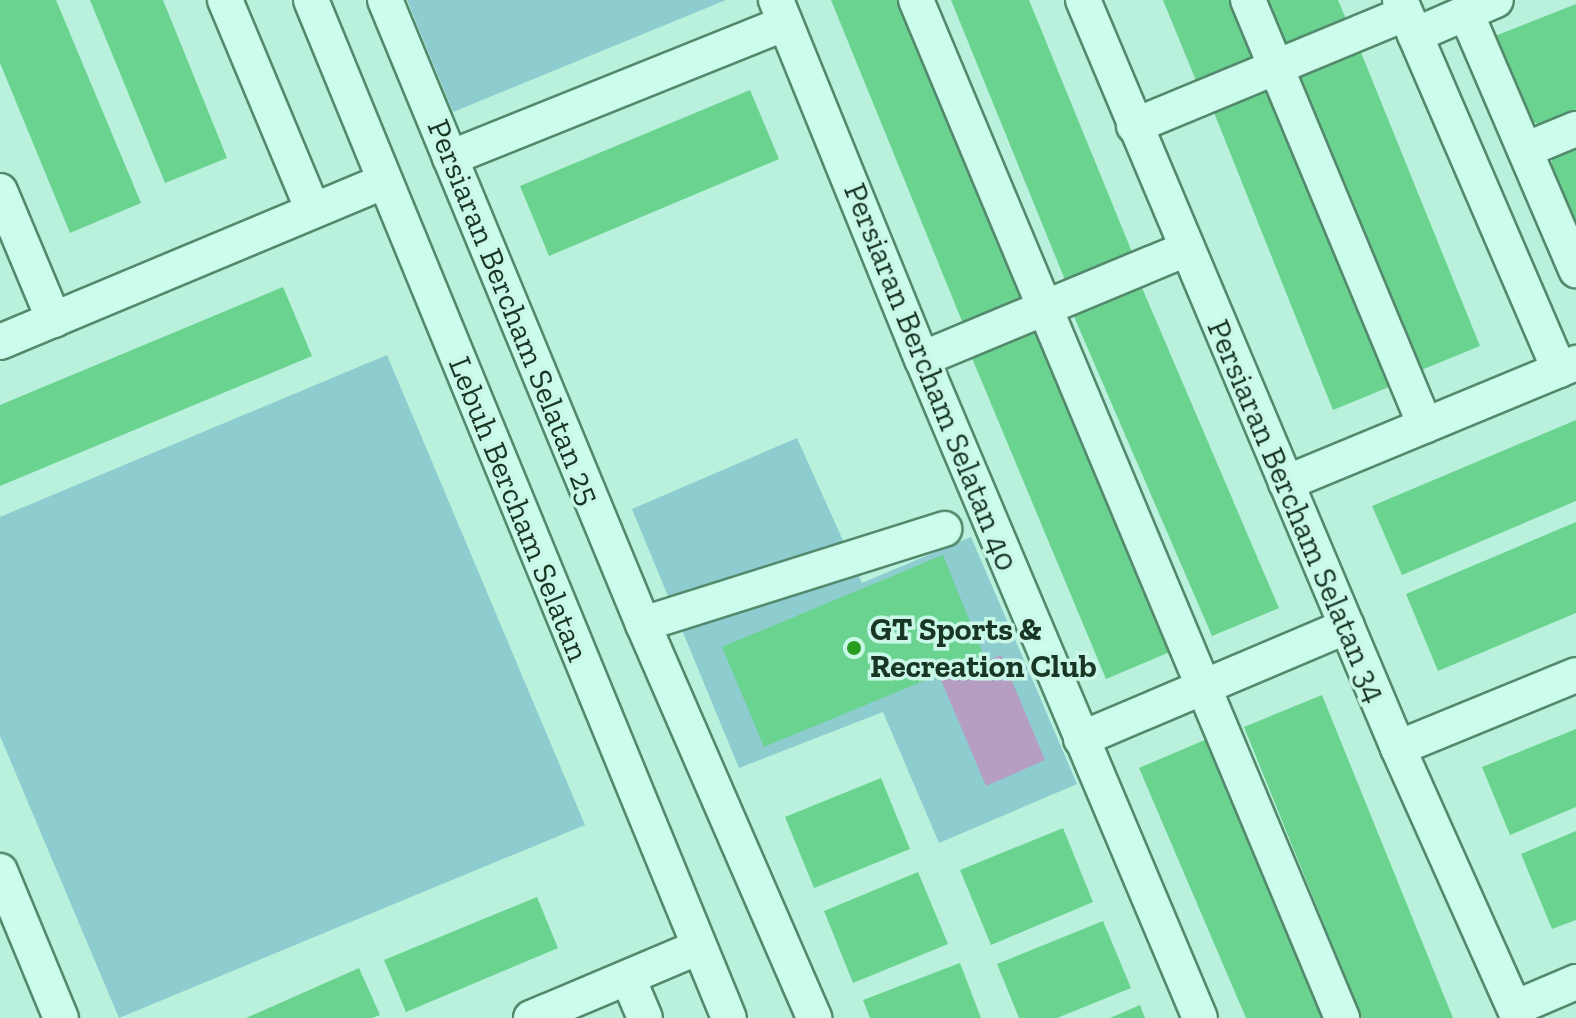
<!DOCTYPE html>
<style>
body{margin:0}
#map{position:relative;width:1576px;height:1018px;overflow:hidden;background:#b9f1dd;font-family:"Zilla Slab",serif}
div>[style]{position:absolute}
.green>*{inset:0;background:#8dcccf}
.water>*{inset:0;background:#b59ec1}
.building>*{inset:0;background:#6bd390}
.roads{filter:drop-shadow(2px 0 #53896c) drop-shadow(-2px 0 #53896c) drop-shadow(0 2px #53896c) drop-shadow(0 -2px #53896c)}
.minor>*{height:34px;margin:-17px;padding:0 17px;transform-origin:17px;border-radius:17px;background:#ccfceb}
.dots>*{width:22px;height:22px;translate:-50% -50%;box-sizing:border-box;border:4px solid #c9f8e8;border-radius:50%}
span{translate:-50% -50%;white-space:nowrap;text-align:center;line-height:1.15;-webkit-text-stroke:7px #c9f8e8;paint-order:stroke}
.street-label{font-size:32px;color:#193625}
.poi-label{font-size:32px;color:#193625;font-weight:700}
.left{translate:0 -50%;text-align:left}
</style>
<div id="map">
<div class="green">
<div style="clip-path:polygon(407px 0,726px 0,453px 112px)"></div>
<div style="clip-path:polygon(387px 355px,585px 825px,119px 1018px,0 736px,0 517px)"></div>
<div style="clip-path:polygon(797px 438px,862px 583px,971px 537px,1077px 784px,939px 843px,883px 712px,739px 768px,632px 509px)"></div>
</div>
<div class="water">
<div style="clip-path:polygon(1001px 655px,1045px 760px,986px 786px,941px 680px)"></div>
</div>
<div class="building">
<div style="clip-path:polygon(0 0,56px 0,141px 203px,70px 233px,0 63px)"></div>
<div style="clip-path:polygon(90px 0,163px 0,227px 158px,165px 183px)"></div>
<div style="clip-path:polygon(831px 0,909px 0,1031px 299px,964px 326px)"></div>
<div style="clip-path:polygon(951px 0,1029px 0,1132px 252px,1065px 280px)"></div>
<div style="clip-path:polygon(1163px 0,1235px 0,1260px 62px,1199px 88px)"></div>
<div style="clip-path:polygon(1265px 0,1338px 0,1349px 26px,1286px 51px)"></div>
<div style="clip-path:polygon(1576px 4px,1576px 117px,1547px 129px,1528px 119px,1495px 36px)"></div>
<div style="clip-path:polygon(1358px 45px,1480px 346px,1419px 371px,1297px 69px)"></div>
<div style="clip-path:polygon(1267px 82px,1389px 387px,1333px 410px,1211px 105px)"></div>
<div style="clip-path:polygon(750px 90px,779px 159px,549px 256px,520px 186px)"></div>
<div style="clip-path:polygon(1576px 142px,1576px 233px,1550px 171px,1554px 151px)"></div>
<div style="clip-path:polygon(1140px 283px,1279px 608px,1212px 636px,1072px 312px)"></div>
<div style="clip-path:polygon(283px 287px,312px 356px,0 486px,0 405px)"></div>
<div style="clip-path:polygon(1032px 324px,1170px 652px,1106px 679px,969px 351px)"></div>
<div style="clip-path:polygon(1576px 420px,1576px 501px,1402px 575px,1372px 506px)"></div>
<div style="clip-path:polygon(1576px 522px,1576px 613px,1438px 671px,1406px 594px)"></div>
<div style="clip-path:polygon(943px 555px,984px 656px,764px 747px,722px 647px)"></div>
<div style="clip-path:polygon(1322px 695px,1453px 1018px,1362px 1018px,1244px 727px)"></div>
<div style="clip-path:polygon(1576px 729px,1576px 807px,1510px 835px,1482px 767px)"></div>
<div style="clip-path:polygon(1207px 739px,1325px 1018px,1246px 1018px,1139px 768px)"></div>
<div style="clip-path:polygon(881px 778px,910px 849px,814px 888px,785px 817px)"></div>
<div style="clip-path:polygon(1063px 828px,1093px 902px,991px 945px,960px 870px)"></div>
<div style="clip-path:polygon(1576px 831px,1576px 920px,1552px 929px,1521px 854px)"></div>
<div style="clip-path:polygon(918px 872px,948px 944px,853px 983px,824px 911px)"></div>
<div style="clip-path:polygon(537px 897px,558px 948px,406px 1012px,384px 960px)"></div>
<div style="clip-path:polygon(1103px 921px,1131px 988px,1057px 1018px,1019px 1018px,997px 964px)"></div>
<div style="clip-path:polygon(960px 963px,981px 1018px,870px 1018px,863px 1000px)"></div>
<div style="clip-path:polygon(359px 968px,380px 1015px,372px 1018px,246px 1018px)"></div>
<div style="clip-path:polygon(1140px 1005px,1145px 1018px,1110px 1018px)"></div>
</div>
<div class="roads">
<div class="minor">
<div style="left:225px;top:0;width:228px;rotate:67.3deg"></div>
<div style="left:311px;top:0;width:1100px;rotate:67.68deg"></div>
<div style="left:385px;top:0;width:675px;rotate:67.54deg"></div>
<div style="left:643px;top:624px;width:430px;rotate:66.5deg"></div>
<div style="left:776px;top:0;width:388px;rotate:67.9deg"></div>
<div style="left:922px;top:359px;width:715px;rotate:67.13deg"></div>
<div style="left:916px;top:0;width:1104px;rotate:67.29deg"></div>
<div style="left:1083px;top:0;width:812px;rotate:67.16deg"></div>
<div style="left:1398px;top:748px;width:296px;rotate:65.9deg"></div>
<div style="left:1248px;top:0;width:461px;rotate:67.4deg"></div>
<div style="left:1400px;top:0;width:403px;rotate:66.7deg"></div>
<div style="left:1466px;top:13px;width:280px;rotate:66.8deg"></div>
<div style="left:1415px;top:35px;width:88px;rotate:-23.4deg"></div>
<div style="left:1134px;top:126px;width:293px;rotate:-22.5deg"></div>
<div style="left:1525px;top:150px;width:55px;rotate:-22.4deg"></div>
<div style="left:450px;top:158px;width:361px;rotate:-21.9deg"></div>
<div style="left:0;top:191px;width:140px;rotate:67.3deg"></div>
<div style="left:0;top:342px;width:416px;rotate:-22.7deg"></div>
<div style="left:922px;top:359px;width:286px;rotate:-22.6deg"></div>
<div style="left:1286px;top:483px;width:314px;rotate:-22.5deg"></div>
<div style="left:643px;top:624px;width:316px;rotate:-17.5deg"></div>
<div style="left:1081px;top:739px;width:289px;rotate:-23deg"></div>
<div style="left:1398px;top:748px;width:192px;rotate:-22.3deg"></div>
<div style="left:0;top:871px;width:159px;rotate:67.5deg"></div>
<div style="left:628px;top:978px;width:43px;rotate:67deg"></div>
<div style="left:1515px;top:1008px;width:66px;rotate:-23.1deg"></div>
<div style="left:531px;top:1018px;width:182px;rotate:-22.9deg"></div>
</div>
</div>
<div class="dots">
<div style="left:854px;top:648px;background:#279c1e"></div>
</div>
<div class="street-label">
<span style="left:514px;top:312px;rotate:68deg">Persiaran Bercham Selatan 25</span>
<span style="left:931px;top:377px;rotate:68deg">Persiaran Bercham Selatan 40</span>
<span style="left:519px;top:509px;rotate:68deg">Lebuh Bercham Selatan</span>
<span style="left:1297px;top:511px;rotate:67deg">Persiaran Bercham Selatan 34</span>
</div>
<div class="poi-label">
<span class="left" style="left:870px;top:648px">GT Sports &amp;<br>Recreation Club</span>
</div>
</div>
